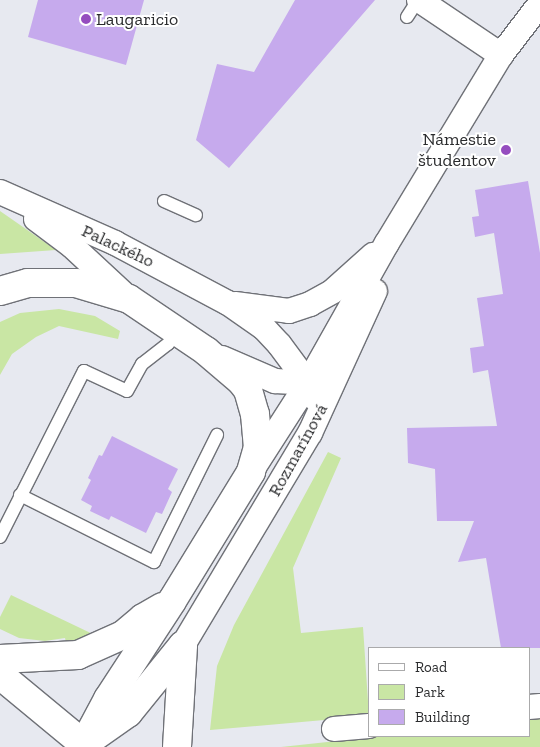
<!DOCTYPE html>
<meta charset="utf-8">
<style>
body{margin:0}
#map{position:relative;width:540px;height:747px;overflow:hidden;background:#e7e9f0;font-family:"Zilla Slab",serif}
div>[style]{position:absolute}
.green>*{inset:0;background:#c9e6a4}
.building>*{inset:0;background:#c6aaed}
.roads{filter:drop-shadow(1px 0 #6f7177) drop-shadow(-1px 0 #6f7177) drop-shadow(0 1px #6f7177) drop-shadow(0 -1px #6f7177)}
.service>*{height:12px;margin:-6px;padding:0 6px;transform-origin:6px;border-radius:6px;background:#fff}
.minor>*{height:24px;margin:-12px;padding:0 12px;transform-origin:12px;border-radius:12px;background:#fff}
.secondary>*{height:28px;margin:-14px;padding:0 14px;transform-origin:14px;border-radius:14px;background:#fff}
.dots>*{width:14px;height:14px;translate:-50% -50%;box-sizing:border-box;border:2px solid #fff;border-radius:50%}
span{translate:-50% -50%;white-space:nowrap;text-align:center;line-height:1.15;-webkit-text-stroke:4px #fff;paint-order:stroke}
.poi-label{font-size:18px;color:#2a2b2d}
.left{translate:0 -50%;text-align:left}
.right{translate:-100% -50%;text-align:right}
.street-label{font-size:18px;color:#2a2b2d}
.legend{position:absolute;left:368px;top:647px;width:162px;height:90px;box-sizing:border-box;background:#fff;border:1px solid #aaaaab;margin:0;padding:6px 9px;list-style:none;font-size:15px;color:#2a2b2d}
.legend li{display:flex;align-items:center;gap:10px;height:25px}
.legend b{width:25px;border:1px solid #aaaaab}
</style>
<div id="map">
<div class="green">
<div style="clip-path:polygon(0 211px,56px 250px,0 254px)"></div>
<div style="clip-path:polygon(59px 309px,95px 316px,120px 331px,118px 339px,59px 326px,36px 337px,12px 354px,0 375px,0 322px,20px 313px)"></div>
<div style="clip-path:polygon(328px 452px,341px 458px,293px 568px,301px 633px,363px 627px,369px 716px,210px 730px,217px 666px,234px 625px)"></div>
<div style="clip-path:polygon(11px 595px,99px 637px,67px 647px,65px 638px,45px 641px,19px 638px,0 629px,0 617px)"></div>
<div style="clip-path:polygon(540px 718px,540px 747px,281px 747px,383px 736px,529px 736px,529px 720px)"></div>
</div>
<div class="building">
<div style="clip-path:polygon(38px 0,144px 0,126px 65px,28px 37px)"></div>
<div style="clip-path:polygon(295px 0,375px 0,229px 168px,196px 140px,217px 64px,254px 72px)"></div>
<div style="clip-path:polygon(528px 181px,540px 253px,540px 648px,501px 648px,486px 558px,458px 562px,474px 521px,437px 521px,435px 469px,408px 463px,407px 428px,497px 426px,488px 370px,473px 373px,470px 348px,484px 346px,477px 298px,503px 294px,494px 233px,475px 237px,472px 217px,479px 216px,475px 190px)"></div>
<div style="clip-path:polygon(112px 436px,178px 469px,168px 489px,172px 492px,162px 514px,156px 512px,146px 533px,111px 516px,109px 520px,90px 511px,92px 506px,81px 500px,91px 480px,88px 478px,99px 455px,102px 456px)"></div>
</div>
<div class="roads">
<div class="service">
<div style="left:407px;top:17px;width:20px;rotate:-57deg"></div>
<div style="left:164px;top:201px;width:35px;rotate:24deg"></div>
<div style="left:20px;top:495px;width:150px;rotate:26.6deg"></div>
<div style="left:154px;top:562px;width:142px;rotate:-63.6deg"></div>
<div style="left:0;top:537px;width:186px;rotate:-63.2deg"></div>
<div style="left:84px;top:371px;width:47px;rotate:24.9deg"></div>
<div style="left:127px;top:391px;width:31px;rotate:-61deg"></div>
<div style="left:142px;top:364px;width:33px;rotate:-38deg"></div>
<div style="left:168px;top:344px;width:15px;rotate:-53deg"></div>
</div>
<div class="minor">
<div style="left:419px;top:0;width:99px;rotate:33.9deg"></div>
<div style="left:0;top:192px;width:126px;rotate:23.9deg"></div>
<div style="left:115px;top:243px;width:128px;rotate:28deg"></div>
<div style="left:228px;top:303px;width:44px;rotate:34.8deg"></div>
<div style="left:264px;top:328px;width:22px;rotate:47deg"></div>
<div style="left:279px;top:344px;width:49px;rotate:53.4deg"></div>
<div style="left:308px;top:383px;width:15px;rotate:70deg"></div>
<div style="left:36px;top:219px;width:45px;rotate:36.9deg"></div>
<div style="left:72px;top:246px;width:78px;rotate:42.9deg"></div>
<div style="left:235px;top:304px;width:54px;rotate:7.4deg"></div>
<div style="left:289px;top:311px;width:22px;rotate:-18deg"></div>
<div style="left:310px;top:304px;width:26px;rotate:-29deg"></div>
<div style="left:333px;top:291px;width:54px;rotate:-42deg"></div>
<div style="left:222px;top:358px;width:58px;rotate:23.5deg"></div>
<div style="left:275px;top:381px;width:33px;rotate:3deg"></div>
<div style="left:308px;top:383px;width:10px;rotate:-11deg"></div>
<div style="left:254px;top:467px;width:100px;rotate:-57.3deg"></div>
<div style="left:308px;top:383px;width:161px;rotate:-60.6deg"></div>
<div style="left:387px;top:243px;width:220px;rotate:-58.8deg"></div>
<div style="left:501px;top:55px;width:64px;rotate:-52.6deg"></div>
<div style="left:183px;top:645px;width:247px;rotate:-59.1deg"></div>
<div style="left:310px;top:433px;width:156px;rotate:-65.4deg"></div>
<div style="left:529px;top:707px;width:11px;rotate:-5deg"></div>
<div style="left:334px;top:729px;width:35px;rotate:-5deg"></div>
</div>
<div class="secondary">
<div style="left:0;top:291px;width:29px;rotate:-16deg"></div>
<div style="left:28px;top:283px;width:48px"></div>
<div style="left:76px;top:283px;width:55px;rotate:16.8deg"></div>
<div style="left:129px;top:299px;width:93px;rotate:34deg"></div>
<div style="left:206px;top:351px;width:46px;rotate:40.6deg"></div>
<div style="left:241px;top:381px;width:11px;rotate:52deg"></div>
<div style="left:248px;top:390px;width:25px;rotate:74deg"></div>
<div style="left:255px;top:414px;width:33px;rotate:85deg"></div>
<div style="left:258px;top:447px;width:26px;rotate:106deg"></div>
<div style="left:251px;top:472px;width:151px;rotate:121.5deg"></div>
<div style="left:172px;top:601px;width:117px;rotate:123.1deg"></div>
<div style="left:108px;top:699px;width:51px;rotate:118.1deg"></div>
<div style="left:0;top:659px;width:78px;rotate:-2.9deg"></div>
<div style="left:78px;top:655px;width:49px;rotate:-24deg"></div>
<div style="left:123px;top:635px;width:26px;rotate:-40deg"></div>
<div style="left:143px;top:618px;width:22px;rotate:-30deg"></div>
<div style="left:0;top:675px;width:113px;rotate:39.6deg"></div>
<div style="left:88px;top:741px;width:49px;rotate:-35deg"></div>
<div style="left:128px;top:713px;width:87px;rotate:-51deg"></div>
<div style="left:177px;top:747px;width:102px;rotate:-86.6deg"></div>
</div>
</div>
<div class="dots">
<div style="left:86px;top:19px;background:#954dbf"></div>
<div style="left:506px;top:150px;background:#954dbf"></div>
</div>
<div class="poi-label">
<span class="left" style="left:96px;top:19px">Laugaricio</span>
<span class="right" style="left:496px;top:150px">Námestie<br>študentov</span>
</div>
<div class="street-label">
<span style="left:118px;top:246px;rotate:25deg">Palackého</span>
<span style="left:298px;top:450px;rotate:-61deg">Rozmarínová</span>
</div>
<ul class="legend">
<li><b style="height:6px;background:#fff"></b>Road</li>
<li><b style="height:14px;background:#c9e6a4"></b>Park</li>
<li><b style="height:14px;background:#c6aaed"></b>Building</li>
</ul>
</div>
